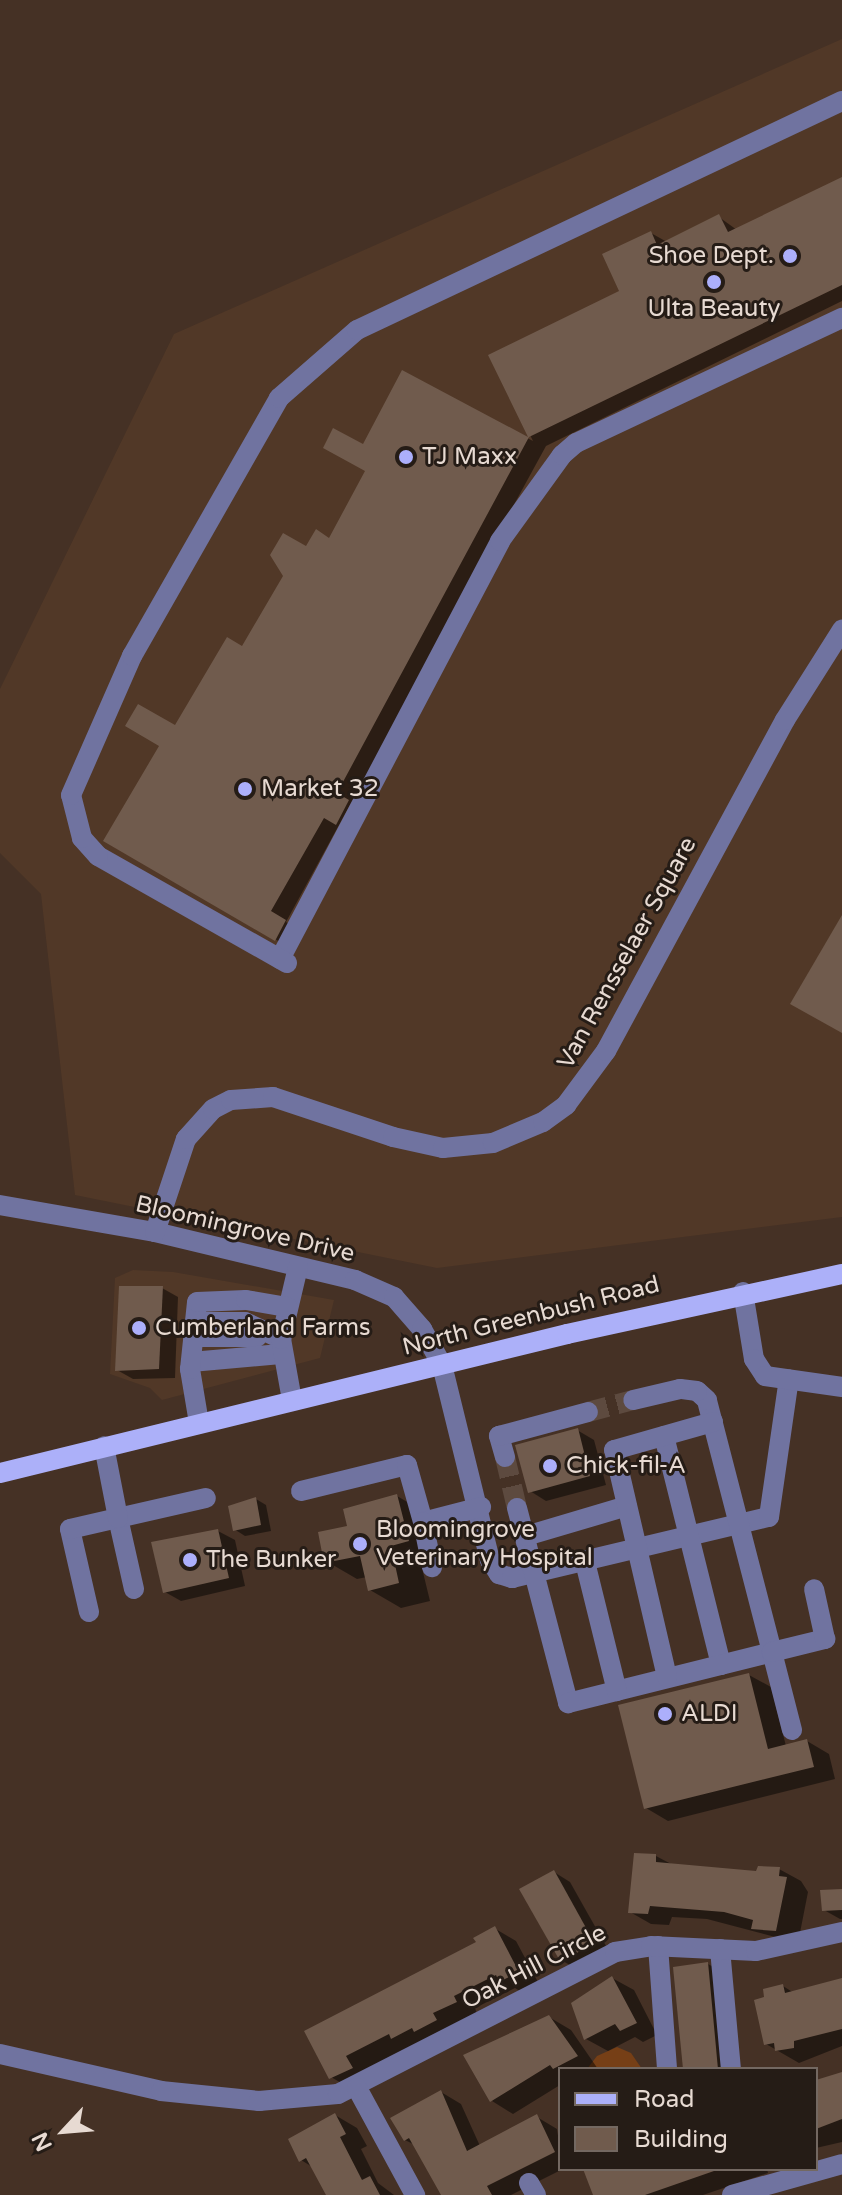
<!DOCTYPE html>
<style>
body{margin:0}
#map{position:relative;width:842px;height:2195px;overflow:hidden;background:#453125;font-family:"Varela Round",sans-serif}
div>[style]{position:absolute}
.built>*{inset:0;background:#513827}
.water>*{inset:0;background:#763f16}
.shadow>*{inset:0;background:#0007}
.building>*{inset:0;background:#705b4d}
.minor-tunnel>*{height:20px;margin-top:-10px;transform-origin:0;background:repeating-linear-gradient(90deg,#5d4a3f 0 20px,transparent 0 30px)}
.minor>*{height:20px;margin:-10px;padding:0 10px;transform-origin:10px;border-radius:10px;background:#7073a0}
.major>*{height:20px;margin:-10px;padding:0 10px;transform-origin:10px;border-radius:10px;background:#acb0f9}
.dots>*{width:22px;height:22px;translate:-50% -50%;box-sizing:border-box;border:4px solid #251c16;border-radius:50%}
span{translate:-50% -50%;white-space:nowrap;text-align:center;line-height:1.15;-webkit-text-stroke:6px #251c16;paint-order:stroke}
.poi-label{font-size:24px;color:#e7dad2}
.right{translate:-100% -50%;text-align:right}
.left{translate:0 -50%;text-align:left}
.street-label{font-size:24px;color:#e7dad2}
.legend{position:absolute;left:558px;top:2067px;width:260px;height:104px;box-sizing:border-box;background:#251c16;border:2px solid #736861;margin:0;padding:10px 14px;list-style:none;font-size:24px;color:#e7dad2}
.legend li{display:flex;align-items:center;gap:16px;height:40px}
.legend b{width:40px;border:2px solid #736861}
.north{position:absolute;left:24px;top:2091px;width:80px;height:80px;-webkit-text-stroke:6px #251c16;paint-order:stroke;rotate:244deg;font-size:22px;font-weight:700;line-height:32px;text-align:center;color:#e7dad2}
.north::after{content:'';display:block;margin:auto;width:28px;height:36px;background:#e7dad2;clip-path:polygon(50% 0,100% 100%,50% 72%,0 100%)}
</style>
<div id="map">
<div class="built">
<div style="clip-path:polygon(842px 39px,842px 1217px,437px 1268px,75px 1195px,41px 894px,0 853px,0 689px,174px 334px)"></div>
<div style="clip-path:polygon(133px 1270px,173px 1272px,334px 1300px,320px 1358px,162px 1400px,150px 1388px,110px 1374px,115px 1278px)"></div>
</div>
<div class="water">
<div style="clip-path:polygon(617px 2047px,631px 2053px,642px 2069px,587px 2069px,597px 2056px)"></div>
</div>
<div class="shadow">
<div style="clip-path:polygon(842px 179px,842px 301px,546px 446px,286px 922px,301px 931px,292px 949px,106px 840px,176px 728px,243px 649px,307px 549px,330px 540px,367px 470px,364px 447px,403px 373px,533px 441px,491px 356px,621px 292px,651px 233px,667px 242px,719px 217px,737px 230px)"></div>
<div style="clip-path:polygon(162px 1288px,178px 1297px,175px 1378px,133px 1379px,117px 1370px)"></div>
<div style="clip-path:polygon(577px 1430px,594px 1440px,606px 1485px,546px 1501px,530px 1491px)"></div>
<div style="clip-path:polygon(397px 1496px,428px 1514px,439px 1558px,421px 1564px,430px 1601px,401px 1608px,370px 1590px,367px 1577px,357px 1579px,326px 1561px,350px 1527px)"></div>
<div style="clip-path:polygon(256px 1499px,266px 1505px,271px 1531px,245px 1536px,234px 1529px)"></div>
<div style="clip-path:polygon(218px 1531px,235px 1540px,245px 1586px,181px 1601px,165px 1592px)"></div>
<div style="clip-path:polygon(749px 1675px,771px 1687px,786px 1746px,807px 1741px,829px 1754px,835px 1779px,668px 1821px,646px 1808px)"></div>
<div style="clip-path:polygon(656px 1856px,673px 1865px,758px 1873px,779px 1869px,801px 1881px,808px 1892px,798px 1943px,707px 1919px,672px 1917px,669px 1925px,651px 1924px,630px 1912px)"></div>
<div style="clip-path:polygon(554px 1872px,570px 1882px,610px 1953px,577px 1969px,561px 1960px)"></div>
<div style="clip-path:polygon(842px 1891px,842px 1919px,840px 1919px,824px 1910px)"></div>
<div style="clip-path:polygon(494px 1928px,516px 1941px,539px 1984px,523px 1993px,515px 1988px,475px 2008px,477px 2014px,353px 2090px,331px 2077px,307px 2032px,479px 1943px)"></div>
<div style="clip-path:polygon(708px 1964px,724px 1973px,733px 2069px,685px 2069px)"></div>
<div style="clip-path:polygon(612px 1978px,634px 1990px,657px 2035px,643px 2042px,635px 2037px,608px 2051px,586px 2039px,573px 2004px)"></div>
<div style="clip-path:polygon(842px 1980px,842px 2046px,799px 2063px,766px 2044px,767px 1999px,783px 1986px,794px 1993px)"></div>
<div style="clip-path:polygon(549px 2017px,571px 2030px,598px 2069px,560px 2069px,560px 2085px,513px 2114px,492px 2101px)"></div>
<div style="clip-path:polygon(842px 2075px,842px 2142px,816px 2148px,816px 2082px)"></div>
<div style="clip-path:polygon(441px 2092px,461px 2104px,480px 2146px,537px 2117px,557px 2129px,563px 2169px,511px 2195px,442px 2195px,415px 2145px,405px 2140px)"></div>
<div style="clip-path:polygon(335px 2115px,357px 2128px,367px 2146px,361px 2149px,378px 2183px,394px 2195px,329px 2195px,314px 2168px,301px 2160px)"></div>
<div style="clip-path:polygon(586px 2169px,767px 2169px,768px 2173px,703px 2195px,595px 2195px)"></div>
</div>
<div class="building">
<div style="clip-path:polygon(842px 177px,842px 285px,529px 437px,337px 793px,349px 800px,336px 825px,324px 818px,271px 911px,286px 920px,275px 941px,103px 841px,159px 746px,125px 726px,138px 704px,175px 725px,227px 637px,242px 646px,283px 576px,270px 555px,283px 533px,306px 546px,316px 529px,329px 538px,365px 471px,323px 448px,333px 428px,363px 444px,402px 370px,528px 437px,488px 355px,619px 291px,602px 254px,651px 231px,657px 245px,719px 214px,728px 232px)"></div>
<div style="clip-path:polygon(842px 915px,842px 1033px,790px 1004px)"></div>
<div style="clip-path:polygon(119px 1286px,163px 1286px,159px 1369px,115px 1371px)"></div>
<div style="clip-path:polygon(578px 1428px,590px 1476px,528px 1493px,515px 1445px)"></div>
<div style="clip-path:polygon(397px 1494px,409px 1541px,391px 1546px,399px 1583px,368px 1591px,360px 1556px,324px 1563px,318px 1532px,347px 1526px,343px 1509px)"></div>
<div style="clip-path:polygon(256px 1497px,261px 1525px,233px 1531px,228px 1506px)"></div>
<div style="clip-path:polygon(218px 1529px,229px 1578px,163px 1593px,151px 1542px)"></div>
<div style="clip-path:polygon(749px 1673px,768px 1749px,807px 1739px,814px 1767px,644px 1809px,618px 1705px)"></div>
<div style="clip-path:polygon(634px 1853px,656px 1854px,656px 1862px,756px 1871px,758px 1866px,780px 1867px,779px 1876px,787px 1877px,776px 1931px,751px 1929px,753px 1920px,724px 1912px,650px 1906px,648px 1914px,628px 1913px)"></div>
<div style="clip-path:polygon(554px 1870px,595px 1944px,560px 1961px,519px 1889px)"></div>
<div style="clip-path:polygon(842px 1889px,842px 1910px,822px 1911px,820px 1890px)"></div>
<div style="clip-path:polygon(495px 1926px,519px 1972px,499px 1982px,496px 1975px,454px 1996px,457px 2002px,433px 2013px,437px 2020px,414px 2032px,412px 2028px,391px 2039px,389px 2034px,346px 2056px,353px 2068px,329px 2079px,304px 2031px,476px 1942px,473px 1938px)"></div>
<div style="clip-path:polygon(708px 1962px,718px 2069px,683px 2069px,673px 1967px)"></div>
<div style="clip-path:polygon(612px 1976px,637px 2023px,620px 2031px,615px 2024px,584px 2040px,571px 2003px)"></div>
<div style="clip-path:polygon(842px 1978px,842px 2029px,794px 2041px,794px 2048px,775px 2051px,774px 2043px,764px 2045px,754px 2000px,764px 1997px,763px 1989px,783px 1984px,785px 1993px)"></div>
<div style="clip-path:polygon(549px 2015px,578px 2056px,553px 2069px,550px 2065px,490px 2102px,463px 2055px)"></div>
<div style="clip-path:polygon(842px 2072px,842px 2119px,816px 2129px,816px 2080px)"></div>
<div style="clip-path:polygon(441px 2090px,467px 2151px,537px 2114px,555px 2152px,487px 2186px,492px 2195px,441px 2195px,409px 2138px,404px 2141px,390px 2118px)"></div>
<div style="clip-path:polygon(335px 2113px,346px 2134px,340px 2137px,362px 2180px,370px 2176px,380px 2195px,326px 2195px,306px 2158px,299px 2162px,288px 2139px)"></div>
<div style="clip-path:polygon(583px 2169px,713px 2169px,714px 2171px,645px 2195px,593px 2195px)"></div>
</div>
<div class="minor-tunnel">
<div style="left:588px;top:1412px;width:47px;rotate:-14.9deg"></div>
<div style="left:505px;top:1457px;width:52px;rotate:76.8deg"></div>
</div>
<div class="minor">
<div style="left:280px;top:959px;width:472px;rotate:-62.2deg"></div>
<div style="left:500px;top:541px;width:106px;rotate:-54.2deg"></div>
<div style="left:562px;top:455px;width:18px;rotate:-41deg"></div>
<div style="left:576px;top:443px;width:294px;rotate:-25.2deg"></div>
<div style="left:287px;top:963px;width:217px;rotate:-150.5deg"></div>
<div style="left:98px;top:856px;width:24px;rotate:-132deg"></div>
<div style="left:82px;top:838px;width:44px;rotate:-104.3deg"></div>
<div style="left:71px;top:795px;width:152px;rotate:-66.3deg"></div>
<div style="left:132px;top:656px;width:297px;rotate:-60.3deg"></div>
<div style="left:279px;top:398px;width:103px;rotate:-41.1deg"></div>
<div style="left:357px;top:330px;width:536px;rotate:-25.28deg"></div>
<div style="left:0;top:1205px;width:157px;rotate:9.9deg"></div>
<div style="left:155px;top:1232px;width:206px;rotate:13.5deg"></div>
<div style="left:355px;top:1280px;width:43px;rotate:23.6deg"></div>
<div style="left:394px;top:1297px;width:43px;rotate:48.8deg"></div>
<div style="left:422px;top:1329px;width:41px;rotate:60.9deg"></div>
<div style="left:442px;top:1365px;width:201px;rotate:76.2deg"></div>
<div style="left:490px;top:1560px;width:17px;rotate:57deg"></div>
<div style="left:499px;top:1574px;width:14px;rotate:17deg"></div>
<div style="left:512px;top:1578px;width:264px;rotate:-13.4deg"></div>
<div style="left:769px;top:1517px;width:139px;rotate:-81.8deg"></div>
<div style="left:155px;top:1232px;width:98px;rotate:-71.6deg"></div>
<div style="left:186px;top:1139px;width:40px;rotate:-48deg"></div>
<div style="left:213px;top:1109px;width:20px;rotate:-27deg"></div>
<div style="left:231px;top:1100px;width:42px;rotate:-4.1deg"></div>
<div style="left:273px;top:1097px;width:126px;rotate:18.4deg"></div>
<div style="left:393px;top:1137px;width:51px;rotate:12.4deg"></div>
<div style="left:443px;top:1148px;width:50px;rotate:-5.7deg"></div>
<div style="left:493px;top:1143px;width:54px;rotate:-22.8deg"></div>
<div style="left:543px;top:1122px;width:29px;rotate:-36deg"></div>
<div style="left:566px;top:1105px;width:67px;rotate:-53.5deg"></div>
<div style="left:606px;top:1051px;width:376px;rotate:-61.6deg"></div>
<div style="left:785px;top:720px;width:107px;rotate:-57.7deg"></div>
<div style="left:743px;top:1292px;width:68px;rotate:80.7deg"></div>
<div style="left:754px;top:1359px;width:20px;rotate:57deg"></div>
<div style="left:765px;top:1376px;width:78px;rotate:8.1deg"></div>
<div style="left:195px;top:1322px;width:50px"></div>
<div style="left:245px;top:1322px;width:40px;rotate:25deg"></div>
<div style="left:194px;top:1337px;width:63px"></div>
<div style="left:191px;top:1362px;width:90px;rotate:-5.1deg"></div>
<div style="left:292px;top:1400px;width:62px;rotate:-100.2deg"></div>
<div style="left:281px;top:1339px;width:74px;rotate:-76.7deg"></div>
<div style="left:199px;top:1423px;width:55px;rotate:-99.5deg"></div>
<div style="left:190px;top:1369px;width:67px;rotate:-84deg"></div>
<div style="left:197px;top:1302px;width:49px;rotate:-2.3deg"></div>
<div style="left:246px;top:1300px;width:42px;rotate:9.7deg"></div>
<div style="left:664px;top:1436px;width:236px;rotate:76deg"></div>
<div style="left:505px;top:1457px;width:22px;rotate:-106deg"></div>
<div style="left:499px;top:1436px;width:92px;rotate:-15.1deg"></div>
<div style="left:301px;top:1491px;width:109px;rotate:-13.8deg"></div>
<div style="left:407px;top:1465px;width:59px;rotate:74.3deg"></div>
<div style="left:423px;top:1522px;width:60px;rotate:-14.5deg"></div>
<div style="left:517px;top:1508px;width:202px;rotate:75.3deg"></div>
<div style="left:568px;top:1703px;width:210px;rotate:-14deg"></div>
<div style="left:772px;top:1652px;width:260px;rotate:-104.5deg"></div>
<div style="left:707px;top:1400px;width:13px;rotate:-138deg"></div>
<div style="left:697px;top:1391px;width:17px;rotate:-173deg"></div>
<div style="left:680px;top:1389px;width:48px;rotate:166.8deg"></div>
<div style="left:423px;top:1522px;width:46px;rotate:78.7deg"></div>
<div style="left:526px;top:1536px;width:105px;rotate:-16.5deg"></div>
<div style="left:585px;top:1562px;width:133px;rotate:76.1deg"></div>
<div style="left:134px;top:1589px;width:73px;rotate:-102.7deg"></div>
<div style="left:118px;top:1518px;width:90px;rotate:-12.8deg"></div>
<div style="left:89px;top:1612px;width:85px;rotate:-102.9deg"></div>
<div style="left:70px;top:1529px;width:49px;rotate:-12.9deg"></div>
<div style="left:118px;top:1518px;width:73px;rotate:-101deg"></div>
<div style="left:667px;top:1677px;width:233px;rotate:-103.1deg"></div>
<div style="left:614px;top:1450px;width:103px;rotate:-15.8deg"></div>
<div style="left:792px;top:1730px;width:81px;rotate:-104.4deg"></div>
<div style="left:772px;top:1652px;width:55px;rotate:-13.8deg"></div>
<div style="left:825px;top:1639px;width:51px;rotate:-102.4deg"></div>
<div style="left:658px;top:1946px;width:123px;rotate:85.8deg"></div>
<div style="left:720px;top:1949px;width:121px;rotate:84.8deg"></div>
<div style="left:0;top:2054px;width:165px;rotate:12.9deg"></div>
<div style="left:161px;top:2091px;width:99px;rotate:5.8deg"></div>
<div style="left:259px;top:2101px;width:79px;rotate:-5.1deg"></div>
<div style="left:338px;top:2094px;width:311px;rotate:-27.1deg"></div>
<div style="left:615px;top:1952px;width:36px;rotate:-9deg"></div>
<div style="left:651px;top:1946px;width:105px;rotate:2.7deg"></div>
<div style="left:756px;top:1951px;width:88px;rotate:-12.5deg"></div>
<div style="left:357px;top:2088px;width:122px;rotate:61.5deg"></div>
<div style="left:529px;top:2183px;width:14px;rotate:60deg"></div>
<div style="left:732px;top:2195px;width:114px;rotate:-15.7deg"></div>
</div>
<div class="major">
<div style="left:0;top:1473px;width:584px;rotate:-13.77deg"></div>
<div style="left:567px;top:1334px;width:281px;rotate:-12.3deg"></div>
</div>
<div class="dots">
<div style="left:790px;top:256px;background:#acaffb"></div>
<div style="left:714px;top:282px;background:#acaffb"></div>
<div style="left:406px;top:457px;background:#acaffb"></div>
<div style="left:245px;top:789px;background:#acaffb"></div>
<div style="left:139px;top:1328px;background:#acaffb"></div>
<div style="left:550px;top:1466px;background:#acaffb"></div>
<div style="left:360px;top:1544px;background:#acaffb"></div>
<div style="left:190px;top:1560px;background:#acaffb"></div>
<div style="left:665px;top:1714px;background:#acaffb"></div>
</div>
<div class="poi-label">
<span class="right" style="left:774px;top:256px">Shoe Dept.</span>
<span style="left:714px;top:309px">Ulta Beauty</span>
<span class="left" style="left:422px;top:457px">TJ Maxx</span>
<span class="left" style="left:261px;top:789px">Market 32</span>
<span class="left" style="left:155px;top:1328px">Cumberland Farms</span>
<span class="left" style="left:566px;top:1466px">Chick-fil-A</span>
<span class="left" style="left:376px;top:1544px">Bloomingrove<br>Veterinary Hospital</span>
<span class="left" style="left:206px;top:1560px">The Bunker</span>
<span class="left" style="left:681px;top:1714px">ALDI</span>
</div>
<div class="street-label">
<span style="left:627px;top:953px;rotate:-61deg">Van Rensselaer Square</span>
<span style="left:245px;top:1229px;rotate:13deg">Bloomingrove Drive</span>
<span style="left:531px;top:1316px;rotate:-14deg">North Greenbush Road</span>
<span style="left:534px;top:1967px;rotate:-27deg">Oak Hill Circle</span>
</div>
<ul class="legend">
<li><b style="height:10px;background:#acb0f9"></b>Road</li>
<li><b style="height:22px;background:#705b4d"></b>Building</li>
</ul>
<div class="north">N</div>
</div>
